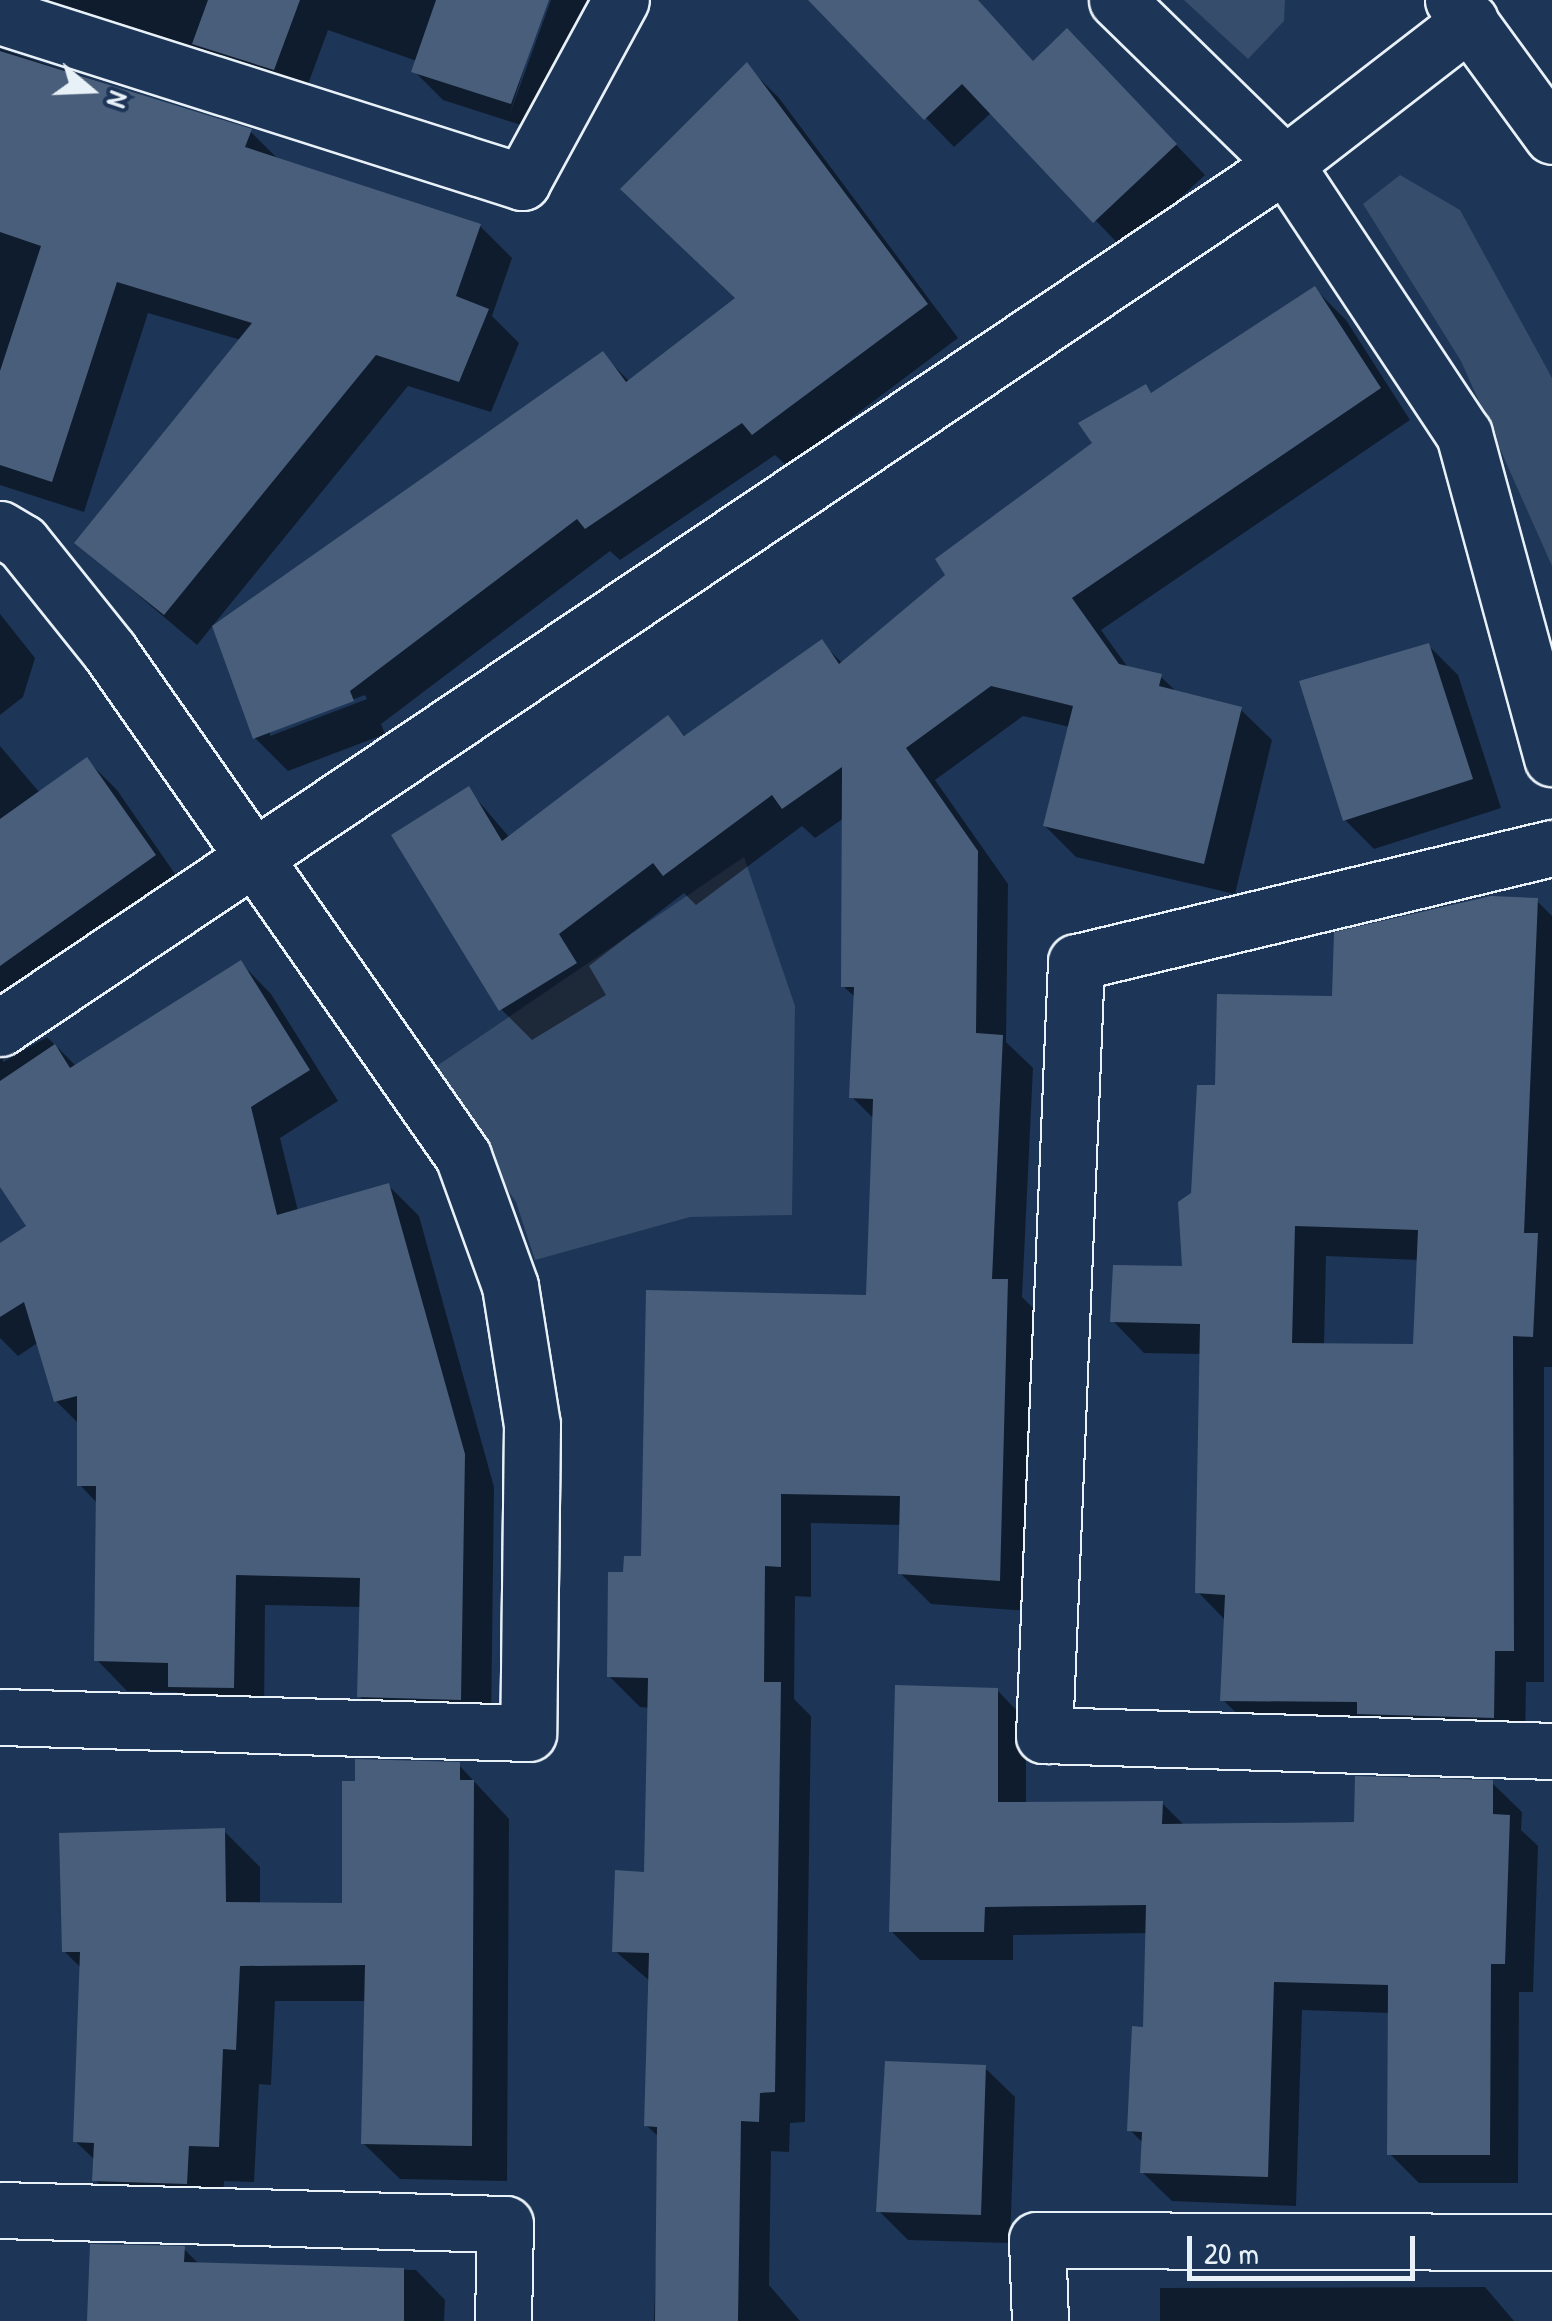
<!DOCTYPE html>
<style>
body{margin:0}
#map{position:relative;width:1552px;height:2321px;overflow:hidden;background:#1d3557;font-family:"Patrick Hand",sans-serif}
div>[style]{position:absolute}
.green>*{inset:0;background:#374d6c}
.shadow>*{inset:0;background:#0007}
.building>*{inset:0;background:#495e7a}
.roads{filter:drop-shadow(2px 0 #e8f1f8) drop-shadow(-2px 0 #e8f1f8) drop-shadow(0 2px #e8f1f8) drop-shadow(0 -2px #e8f1f8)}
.street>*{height:55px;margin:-27.5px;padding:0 27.5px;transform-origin:27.5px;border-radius:27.5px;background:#1d3557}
.secondary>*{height:55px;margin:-27.5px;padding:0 27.5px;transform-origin:27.5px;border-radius:27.5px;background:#1d3557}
span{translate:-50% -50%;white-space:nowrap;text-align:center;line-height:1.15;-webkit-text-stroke:8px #1d3557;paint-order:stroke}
.north{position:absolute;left:40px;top:40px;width:100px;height:100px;-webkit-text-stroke:8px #1d3557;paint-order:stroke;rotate:109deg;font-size:28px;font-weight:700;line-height:40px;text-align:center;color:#e8f1f8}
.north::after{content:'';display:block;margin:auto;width:35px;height:45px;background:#e8f1f8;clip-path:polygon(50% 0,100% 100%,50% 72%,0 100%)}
.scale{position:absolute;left:1187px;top:2236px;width:228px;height:45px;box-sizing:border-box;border:5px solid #e8f1f8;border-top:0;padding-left:12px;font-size:30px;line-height:35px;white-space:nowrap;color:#e8f1f8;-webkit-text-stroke:8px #1d3557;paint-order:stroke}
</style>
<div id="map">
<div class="green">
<div style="clip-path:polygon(1184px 0,1285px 0,1284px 21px,1248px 59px)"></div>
<div style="clip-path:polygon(1400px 175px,1460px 210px,1552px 378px,1552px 566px,1461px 361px,1363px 204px)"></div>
<div style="clip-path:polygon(744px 857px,795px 1006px,792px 1215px,690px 1217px,535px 1260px,516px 1202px,428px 1072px)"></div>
</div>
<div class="shadow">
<div style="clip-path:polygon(20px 0,546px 0,509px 116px,551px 0,587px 0,540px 131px,443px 100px,414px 71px,417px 61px,328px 30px,303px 98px)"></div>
<div style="clip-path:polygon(812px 0,974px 0,1034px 64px,1096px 61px,1205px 175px,1124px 250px,992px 112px,954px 147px)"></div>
<div style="clip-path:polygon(0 49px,250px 131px,281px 162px,480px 226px,512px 258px,492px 316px,519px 343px,491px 412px,408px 386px,197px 645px,77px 543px,241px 340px,148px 313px,84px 512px,0 485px)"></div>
<div style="clip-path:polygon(evenodd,747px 66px,779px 98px,958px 338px,787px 466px,775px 455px,620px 560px,610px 551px,381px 724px,385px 734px,288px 771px,255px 738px,602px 354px,630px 382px,738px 299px,747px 66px,365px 695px,367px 699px,270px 736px,270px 730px,365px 695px)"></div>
<div style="clip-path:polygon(1315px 289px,1346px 320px,1410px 420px,1101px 630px,1129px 669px,1160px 676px,1178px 693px,1240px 709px,1272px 740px,1235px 894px,1076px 857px,1045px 826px,1070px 727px,1023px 716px,935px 780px,1008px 884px,1006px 1042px,1033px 1068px,1022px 1297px,1038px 1313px,1030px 1611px,931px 1604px,900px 1573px,901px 1525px,811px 1523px,811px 1597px,795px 1596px,794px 1699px,811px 1716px,805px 2122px,790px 2123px,789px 2152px,771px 2151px,769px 2285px,800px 2321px,654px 2321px,660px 2138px,647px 2126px,651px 1982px,615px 1951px,646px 1874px,650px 1708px,640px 1707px,609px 1676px,626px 1574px,868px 1297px,875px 1120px,852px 1097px,856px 998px,843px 986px,844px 818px,815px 838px,802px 826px,696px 905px,684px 893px,589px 966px,606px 995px,532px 1040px,501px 1009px,468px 789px,510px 838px,668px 718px,687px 738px,822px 643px,843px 664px,1095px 444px,1145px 387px,1153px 395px)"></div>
<div style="clip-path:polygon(0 614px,35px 658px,23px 697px,0 715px)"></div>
<div style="clip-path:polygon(1429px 646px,1458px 675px,1501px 808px,1374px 849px,1345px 820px)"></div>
<div style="clip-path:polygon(0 746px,40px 793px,87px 760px,117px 790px,184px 887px,2px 1044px,3px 1062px,47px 1037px,77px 1067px,241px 963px,271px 994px,338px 1101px,280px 1138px,298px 1211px,389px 1186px,419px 1216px,494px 1487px,491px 1729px,390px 1726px,359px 1696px,362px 1607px,265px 1605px,264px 1717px,201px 1716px,177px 1692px,127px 1691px,97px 1660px,98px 1504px,80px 1485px,80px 1425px,56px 1401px,39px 1342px,18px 1356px,0 1338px,0 1246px,29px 1226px,0 1153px)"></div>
<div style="clip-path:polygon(evenodd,1536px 900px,1552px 916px,1552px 1367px,1544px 1367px,1544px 1682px,1526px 1682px,1525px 1748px,1255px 1731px,1223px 1700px,1226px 1621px,1198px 1592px,1202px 1354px,1144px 1353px,1113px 1321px,1184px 1269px,1217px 1087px,1334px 999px,1536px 900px,1326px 1256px,1419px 1260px,1415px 1347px,1324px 1346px,1326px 1256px)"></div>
<div style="clip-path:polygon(997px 1690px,1026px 1720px,1026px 1804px,1162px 1803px,1185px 1826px,1357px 1825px,1492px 1783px,1522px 1812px,1521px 1830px,1538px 1846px,1533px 1992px,1519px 1992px,1518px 2183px,1419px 2183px,1390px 2154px,1391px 2013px,1302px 2010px,1296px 2206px,1172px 2201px,1142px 2172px,1144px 2144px,1130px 2130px,1146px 2030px,1148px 1933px,1013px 1935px,1013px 1960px,920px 1960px,891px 1931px)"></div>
<div style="clip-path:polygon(459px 1765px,509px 1819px,507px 2181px,400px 2179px,363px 2143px,367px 2001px,275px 2001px,271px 2085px,259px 2084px,254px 2182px,224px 2181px,222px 2219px,131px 2216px,95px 2180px,96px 2161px,75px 2141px,82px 1969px,64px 1951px,224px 1831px,260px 1867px,260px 1904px,344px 1905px)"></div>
<div style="clip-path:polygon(985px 2068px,1015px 2097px,1010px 2243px,908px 2240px,879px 2211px)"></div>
<div style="clip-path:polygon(184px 2249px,200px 2265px,416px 2270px,445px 2300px,444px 2321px,89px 2321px)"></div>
<div style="clip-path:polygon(1485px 2287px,1514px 2321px,1160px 2321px,1160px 2288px)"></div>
</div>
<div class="building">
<div style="clip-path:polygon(208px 0,300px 0,274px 70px,192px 44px)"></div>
<div style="clip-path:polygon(436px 0,549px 0,511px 104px,411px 72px)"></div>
<div style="clip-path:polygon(808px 0,978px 0,1033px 61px,1067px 28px,1177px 144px,1093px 223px,962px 84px,924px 120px)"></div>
<div style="clip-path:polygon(0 51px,252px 129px,245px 147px,481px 224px,456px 296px,489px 309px,459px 382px,376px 355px,164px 615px,74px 543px,252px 323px,117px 282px,52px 482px,0 465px,0 371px,41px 246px,0 232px)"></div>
<div style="clip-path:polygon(747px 62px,928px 304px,752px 435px,742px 423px,585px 529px,577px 519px,350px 691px,354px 701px,253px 739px,212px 626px,603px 351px,626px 382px,735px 298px,620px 189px)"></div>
<div style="clip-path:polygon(1315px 286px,1381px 388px,1072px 598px,1119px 664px,1162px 674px,1159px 686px,1242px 707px,1204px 864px,1043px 826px,1073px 706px,991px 686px,906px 748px,978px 851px,976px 1033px,1003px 1035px,992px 1279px,1008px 1279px,1000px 1581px,898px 1574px,900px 1496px,781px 1494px,781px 1567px,765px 1566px,764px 1682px,781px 1682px,775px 2092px,760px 2093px,759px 2122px,741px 2121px,738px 2321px,655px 2321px,657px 2127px,644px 2126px,649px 1953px,612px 1952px,615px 1870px,644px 1872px,648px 1678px,607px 1677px,608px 1572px,623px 1572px,624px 1556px,641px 1556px,646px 1290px,866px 1295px,873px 1099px,849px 1098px,854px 987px,841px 987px,842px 767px,782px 809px,772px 795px,663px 876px,653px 863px,559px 934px,577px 963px,499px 1011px,391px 835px,469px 786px,502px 841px,668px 715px,684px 736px,822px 639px,839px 664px,945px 575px,935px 559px,1092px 443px,1078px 423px,1146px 384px,1151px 393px)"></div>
<div style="clip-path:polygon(1429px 643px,1473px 779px,1343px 821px,1299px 681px)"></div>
<div style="clip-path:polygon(87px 757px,156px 855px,0 966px,0 819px)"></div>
<div style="clip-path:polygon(evenodd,1491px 896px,1538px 898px,1524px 1233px,1538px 1233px,1533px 1337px,1513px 1336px,1514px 1651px,1495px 1651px,1494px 1718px,1357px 1714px,1357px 1702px,1220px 1701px,1225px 1595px,1195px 1593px,1200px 1324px,1110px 1322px,1113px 1265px,1182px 1266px,1178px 1202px,1191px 1193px,1197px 1085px,1215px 1085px,1217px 994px,1332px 996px,1334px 932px,1491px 896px,1295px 1226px,1418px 1230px,1413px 1344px,1292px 1343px,1295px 1226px)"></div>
<div style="clip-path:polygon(241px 960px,310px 1070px,251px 1107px,277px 1215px,389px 1183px,465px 1454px,461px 1700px,357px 1697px,360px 1578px,236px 1575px,234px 1688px,168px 1687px,168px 1663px,94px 1661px,96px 1486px,77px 1486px,77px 1396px,54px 1402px,24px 1302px,0 1317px,0 1243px,26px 1226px,0 1187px,0 1081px,55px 1044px,70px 1068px)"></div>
<div style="clip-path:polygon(895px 1685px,998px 1688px,998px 1802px,1163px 1801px,1162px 1824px,1354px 1822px,1355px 1776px,1493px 1780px,1493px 1814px,1510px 1815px,1505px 1964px,1491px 1964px,1490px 2155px,1387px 2155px,1388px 1985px,1274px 1982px,1268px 2177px,1140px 2173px,1142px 2132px,1127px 2131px,1132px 2026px,1143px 2027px,1146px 1905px,985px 1907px,984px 1932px,889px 1932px)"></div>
<div style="clip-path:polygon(355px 1759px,460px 1762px,460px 1780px,474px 1780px,472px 2146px,361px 2144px,365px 1965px,240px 1966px,236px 2050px,223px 2049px,219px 2147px,189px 2146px,187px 2184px,92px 2181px,94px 2143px,73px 2142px,80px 1952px,62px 1952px,59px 1833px,225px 1828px,226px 1902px,342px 1903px,342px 1781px,355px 1781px)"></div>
<div style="clip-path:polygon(885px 2061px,986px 2065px,981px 2215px,876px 2212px)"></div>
<div style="clip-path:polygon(90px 2244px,185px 2246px,184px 2262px,404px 2268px,404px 2321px,87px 2321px)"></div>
</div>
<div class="roads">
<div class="street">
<div style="left:1117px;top:0;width:235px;rotate:44.3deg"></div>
<div style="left:1285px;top:164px;width:324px;rotate:56.5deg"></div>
<div style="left:1464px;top:434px;width:336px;rotate:74.8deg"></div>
<div style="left:0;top:16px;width:548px;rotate:17.64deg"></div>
<div style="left:522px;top:182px;width:207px;rotate:-61.5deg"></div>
<div style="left:0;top:529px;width:26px;rotate:31deg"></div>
<div style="left:22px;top:542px;width:141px;rotate:51.3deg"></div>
<div style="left:110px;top:652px;width:615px;rotate:54.99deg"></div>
<div style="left:463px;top:1156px;width:138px;rotate:70.1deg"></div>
<div style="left:510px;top:1286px;width:141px;rotate:81deg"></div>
<div style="left:532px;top:1425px;width:308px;rotate:90.7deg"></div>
<div style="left:528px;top:1733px;width:528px;rotate:-178.26deg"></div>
<div style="left:1552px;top:848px;width:489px;rotate:166.5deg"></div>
<div style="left:1076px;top:962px;width:774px;rotate:92.37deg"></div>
<div style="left:1044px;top:1735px;width:508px;rotate:1.8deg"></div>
<div style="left:0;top:1028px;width:1548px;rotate:-33.92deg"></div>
<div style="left:1285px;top:164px;width:234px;rotate:-37.7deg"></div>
<div style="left:0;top:2210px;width:505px;rotate:1.59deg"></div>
<div style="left:505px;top:2224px;width:97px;rotate:91.2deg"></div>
<div style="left:1040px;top:2321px;width:81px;rotate:-92.1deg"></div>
<div style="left:1037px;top:2240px;width:515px;rotate:0.22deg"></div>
</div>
<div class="secondary">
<div style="left:1453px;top:0;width:168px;rotate:53.9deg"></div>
</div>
</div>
<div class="north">N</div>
<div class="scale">20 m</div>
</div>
